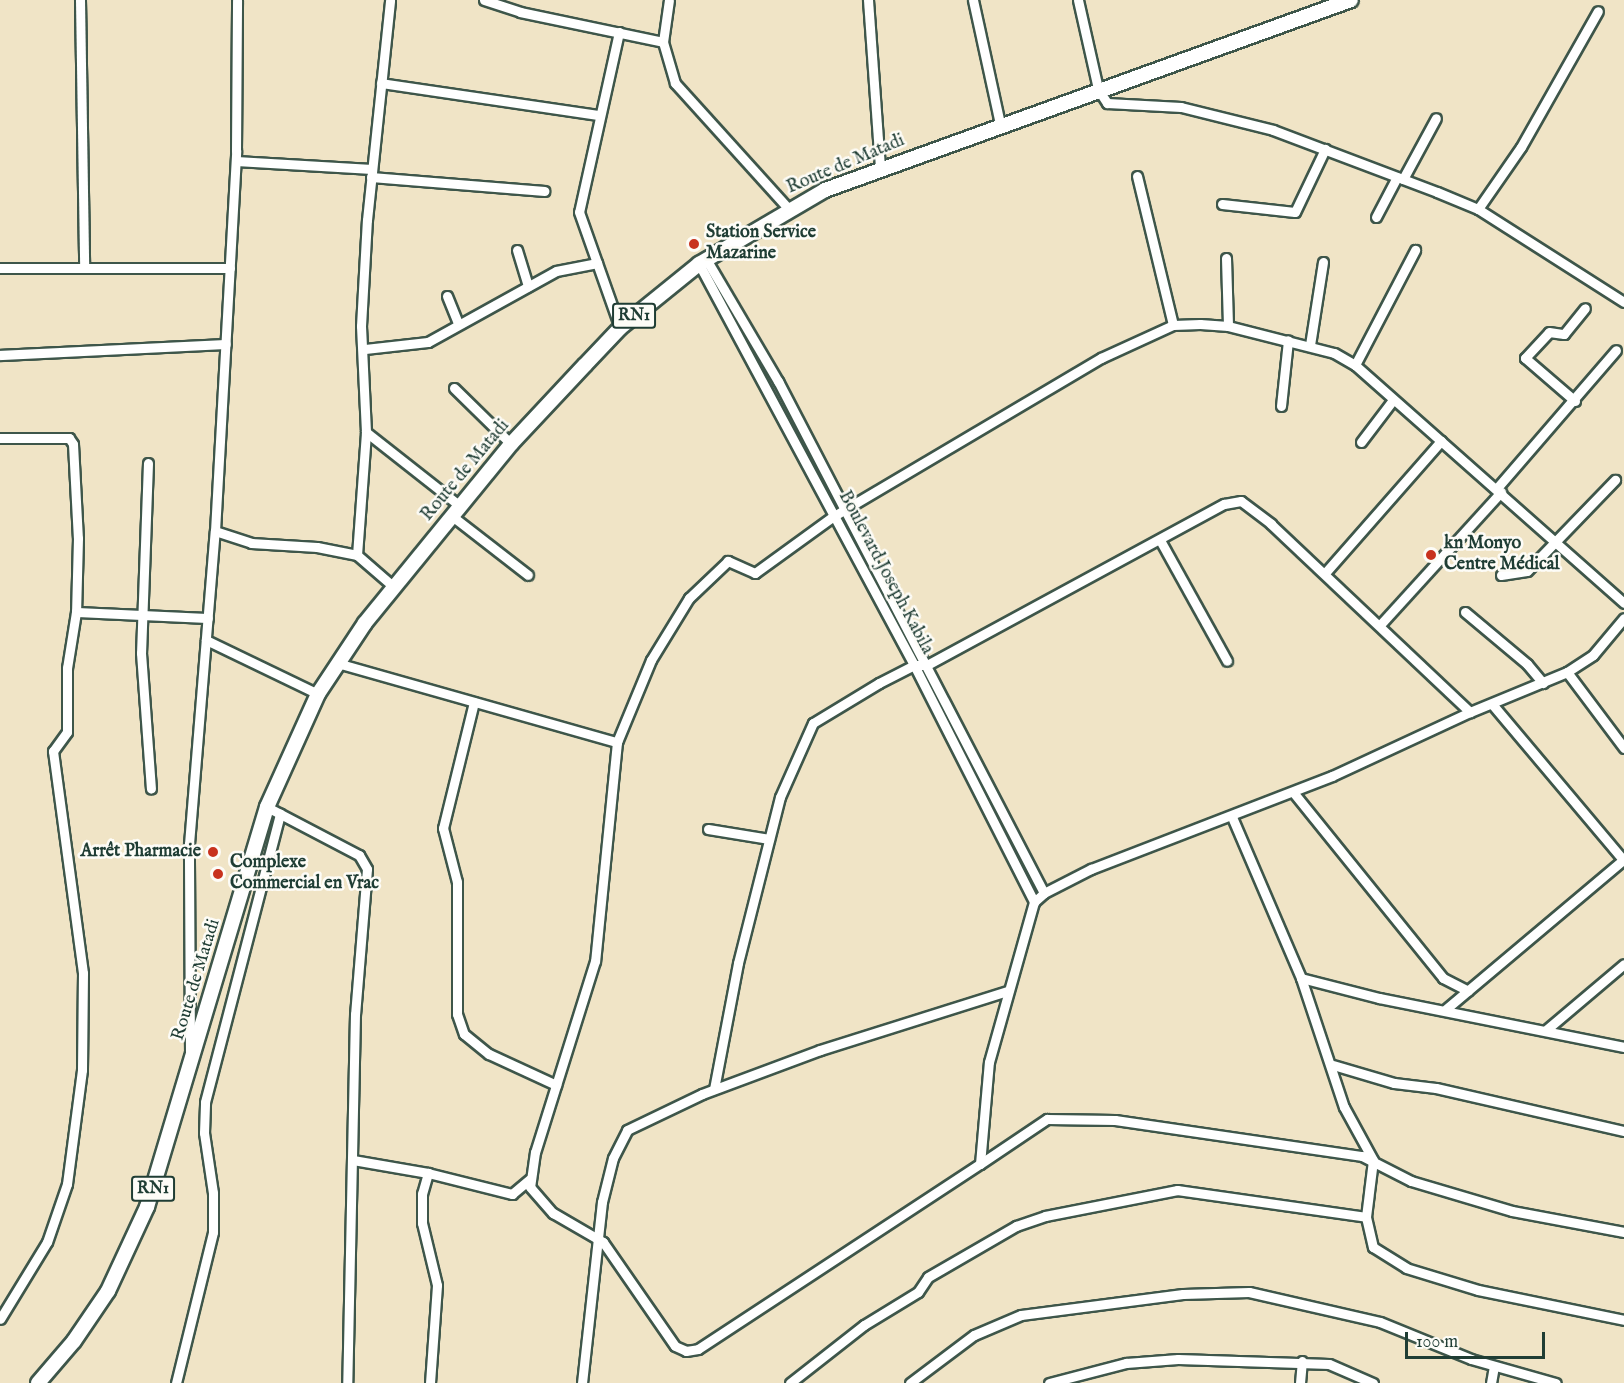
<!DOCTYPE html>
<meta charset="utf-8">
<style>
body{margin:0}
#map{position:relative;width:1624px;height:1383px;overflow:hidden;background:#f0e4c6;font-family:"IM FELL English",serif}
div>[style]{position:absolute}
.roads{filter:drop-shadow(2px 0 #3e564a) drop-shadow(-2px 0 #3e564a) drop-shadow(0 2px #3e564a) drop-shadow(0 -2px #3e564a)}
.minor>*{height:9px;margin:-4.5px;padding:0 4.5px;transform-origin:4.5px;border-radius:4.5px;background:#fff}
.highway>*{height:14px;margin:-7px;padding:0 7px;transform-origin:7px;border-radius:7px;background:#fff}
.dots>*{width:16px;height:16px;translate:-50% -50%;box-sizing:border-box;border:3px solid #fdfcf7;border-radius:50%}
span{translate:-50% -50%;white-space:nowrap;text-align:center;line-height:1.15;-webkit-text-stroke:5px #fdfcf7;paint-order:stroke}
.shield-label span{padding:2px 4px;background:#fdfcf7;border:2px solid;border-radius:4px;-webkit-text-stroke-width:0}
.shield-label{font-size:16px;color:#1f3d34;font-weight:700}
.street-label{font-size:18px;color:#1f3d34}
.poi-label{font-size:18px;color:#1f3d34;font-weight:700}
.left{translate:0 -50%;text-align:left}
.right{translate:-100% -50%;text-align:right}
.scale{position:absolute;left:1405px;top:1332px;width:140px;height:27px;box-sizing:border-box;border:3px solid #1f3d34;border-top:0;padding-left:8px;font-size:18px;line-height:21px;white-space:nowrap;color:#1f3d34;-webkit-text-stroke:4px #fdfcf7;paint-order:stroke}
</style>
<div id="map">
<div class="roads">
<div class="minor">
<div style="left:80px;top:0;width:268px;rotate:89.1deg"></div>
<div style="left:484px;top:0;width:38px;rotate:18deg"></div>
<div style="left:520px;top:12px;width:146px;rotate:11.8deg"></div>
<div style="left:663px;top:42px;width:43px;rotate:73.7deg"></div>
<div style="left:675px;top:83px;width:170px;rotate:47.9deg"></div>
<div style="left:868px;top:0;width:168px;rotate:85.9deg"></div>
<div style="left:973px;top:0;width:127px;rotate:77.7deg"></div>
<div style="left:1078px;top:0;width:91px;rotate:77.3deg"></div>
<div style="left:1098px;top:89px;width:17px;rotate:57deg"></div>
<div style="left:1107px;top:103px;width:74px;rotate:3.1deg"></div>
<div style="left:1181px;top:107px;width:95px;rotate:14deg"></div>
<div style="left:1273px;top:130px;width:175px;rotate:20.7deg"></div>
<div style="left:1437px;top:192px;width:44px;rotate:22.5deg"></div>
<div style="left:1478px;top:209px;width:173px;rotate:32.5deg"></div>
<div style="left:619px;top:32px;width:184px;rotate:102.5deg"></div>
<div style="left:579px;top:212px;width:123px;rotate:70.5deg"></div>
<div style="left:663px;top:42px;width:42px;rotate:-81.9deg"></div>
<div style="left:381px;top:83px;width:220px;rotate:8.4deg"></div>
<div style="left:236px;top:161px;width:136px;rotate:3.4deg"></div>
<div style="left:1137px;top:176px;width:153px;rotate:76.4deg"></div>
<div style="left:371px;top:177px;width:174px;rotate:4.6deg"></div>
<div style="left:1403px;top:179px;width:69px;rotate:-61.6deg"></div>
<div style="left:1222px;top:204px;width:73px;rotate:6.3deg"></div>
<div style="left:1295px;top:212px;width:70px;rotate:-64.5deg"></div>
<div style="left:1478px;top:209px;width:75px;rotate:-55.3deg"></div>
<div style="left:1521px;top:147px;width:156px;rotate:-60.5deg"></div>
<div style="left:1376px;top:217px;width:45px;rotate:-62.3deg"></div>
<div style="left:517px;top:250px;width:38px;rotate:73deg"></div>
<div style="left:1226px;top:258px;width:68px;rotate:88.3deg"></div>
<div style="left:706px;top:259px;width:142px;rotate:59.5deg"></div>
<div style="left:778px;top:381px;width:577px;rotate:62.55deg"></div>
<div style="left:699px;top:264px;width:455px;rotate:61.8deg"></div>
<div style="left:914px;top:665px;width:266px;rotate:63.1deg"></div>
<div style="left:0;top:268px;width:230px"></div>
<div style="left:447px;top:296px;width:29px;rotate:68deg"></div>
<div style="left:1310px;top:345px;width:84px;rotate:-81.1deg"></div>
<div style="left:365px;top:349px;width:63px;rotate:-6.3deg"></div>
<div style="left:428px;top:342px;width:146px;rotate:-29deg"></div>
<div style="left:556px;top:271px;width:42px;rotate:-11deg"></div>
<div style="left:0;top:355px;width:226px;rotate:-2.8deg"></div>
<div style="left:1355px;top:365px;width:130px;rotate:-62.4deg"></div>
<div style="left:454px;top:388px;width:80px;rotate:44.5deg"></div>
<div style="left:1575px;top:401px;width:66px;rotate:-139.3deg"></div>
<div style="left:1525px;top:358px;width:35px;rotate:-47deg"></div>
<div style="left:1549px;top:332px;width:15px;rotate:8deg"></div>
<div style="left:1564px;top:334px;width:33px;rotate:-51deg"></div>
<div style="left:1281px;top:406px;width:66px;rotate:-83.9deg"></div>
<div style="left:366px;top:432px;width:120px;rotate:38.2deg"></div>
<div style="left:0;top:438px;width:69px"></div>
<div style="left:69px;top:438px;width:7px;rotate:56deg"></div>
<div style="left:73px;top:444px;width:94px;rotate:87deg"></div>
<div style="left:78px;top:538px;width:74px;rotate:91.5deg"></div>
<div style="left:76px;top:612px;width:57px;rotate:99.1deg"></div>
<div style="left:67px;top:668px;width:64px;rotate:90deg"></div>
<div style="left:67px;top:732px;width:24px;rotate:126deg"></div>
<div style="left:53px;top:751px;width:224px;rotate:82.3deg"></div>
<div style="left:83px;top:973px;width:97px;rotate:90.6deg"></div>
<div style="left:82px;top:1070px;width:115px;rotate:97.5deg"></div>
<div style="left:67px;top:1184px;width:61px;rotate:109deg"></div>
<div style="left:47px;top:1242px;width:90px;rotate:121.4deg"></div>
<div style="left:1361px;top:442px;width:53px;rotate:-52.7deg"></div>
<div style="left:148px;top:463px;width:190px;rotate:92.1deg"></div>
<div style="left:141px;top:653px;width:136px;rotate:85.8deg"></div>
<div style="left:1497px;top:488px;width:182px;rotate:-49.2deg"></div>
<div style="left:452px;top:516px;width:96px;rotate:37.8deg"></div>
<div style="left:215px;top:531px;width:38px;rotate:18deg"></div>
<div style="left:251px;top:543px;width:66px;rotate:3.5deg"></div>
<div style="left:317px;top:547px;width:41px;rotate:11.3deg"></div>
<div style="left:357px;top:555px;width:49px;rotate:40.9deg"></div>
<div style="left:1160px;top:540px;width:138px;rotate:61deg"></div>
<div style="left:357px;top:555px;width:123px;rotate:-85.8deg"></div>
<div style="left:366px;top:432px;width:106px;rotate:-92.7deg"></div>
<div style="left:361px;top:326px;width:106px;rotate:-86.8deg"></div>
<div style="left:367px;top:220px;width:221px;rotate:-84deg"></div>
<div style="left:1325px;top:573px;width:176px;rotate:-48.7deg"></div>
<div style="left:1501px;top:575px;width:26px;rotate:-9deg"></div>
<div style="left:1527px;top:571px;width:127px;rotate:-46deg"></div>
<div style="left:1624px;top:603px;width:359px;rotate:-138.5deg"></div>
<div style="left:1355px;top:365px;width:24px;rotate:-150deg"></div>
<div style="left:1334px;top:353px;width:109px;rotate:-165.7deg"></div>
<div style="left:1228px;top:326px;width:28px;rotate:-176deg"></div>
<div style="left:1200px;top:324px;width:27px;rotate:178deg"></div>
<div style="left:1173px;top:325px;width:79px;rotate:155.4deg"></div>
<div style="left:1101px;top:358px;width:309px;rotate:149.4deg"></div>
<div style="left:835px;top:515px;width:99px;rotate:144.1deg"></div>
<div style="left:755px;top:573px;width:30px;rotate:-156deg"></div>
<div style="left:728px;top:561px;width:54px;rotate:136.5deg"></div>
<div style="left:689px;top:598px;width:73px;rotate:121.5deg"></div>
<div style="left:651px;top:660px;width:89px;rotate:112.5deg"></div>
<div style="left:617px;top:742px;width:220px;rotate:95.7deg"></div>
<div style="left:595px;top:961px;width:200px;rotate:107.4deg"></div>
<div style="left:535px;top:1152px;width:35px;rotate:98deg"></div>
<div style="left:530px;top:1187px;width:35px;rotate:49deg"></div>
<div style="left:553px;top:1213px;width:58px;rotate:30.1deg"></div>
<div style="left:603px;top:1242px;width:126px;rotate:55.3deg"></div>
<div style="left:675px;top:1346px;width:12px;rotate:24deg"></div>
<div style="left:686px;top:1351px;width:12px;rotate:-9deg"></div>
<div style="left:698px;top:1349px;width:337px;rotate:-33.3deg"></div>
<div style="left:980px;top:1164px;width:102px;rotate:-85deg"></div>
<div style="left:989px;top:1062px;width:166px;rotate:-74.3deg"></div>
<div style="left:1034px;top:902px;width:13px;rotate:-42deg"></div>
<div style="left:1044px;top:893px;width:53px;rotate:-27.1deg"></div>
<div style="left:1091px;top:869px;width:258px;rotate:-21.1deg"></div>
<div style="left:1332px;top:776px;width:152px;rotate:-24.9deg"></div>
<div style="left:1470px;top:712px;width:105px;rotate:-22.4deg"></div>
<div style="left:1567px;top:672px;width:31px;rotate:-33deg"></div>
<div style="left:1593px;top:655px;width:48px;rotate:-50deg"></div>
<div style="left:76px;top:612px;width:132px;rotate:2.6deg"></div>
<div style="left:1465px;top:612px;width:81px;rotate:40deg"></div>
<div style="left:1527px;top:664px;width:25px;rotate:50deg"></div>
<div style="left:1380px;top:625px;width:180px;rotate:-47.7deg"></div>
<div style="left:206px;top:640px;width:124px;rotate:25.7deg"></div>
<div style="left:337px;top:663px;width:291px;rotate:15.8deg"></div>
<div style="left:1567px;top:672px;width:95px;rotate:53.1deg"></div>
<div style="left:474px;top:702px;width:130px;rotate:103.8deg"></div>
<div style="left:443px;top:828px;width:56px;rotate:75.5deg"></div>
<div style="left:457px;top:882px;width:132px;rotate:90deg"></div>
<div style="left:457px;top:1014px;width:21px;rotate:71deg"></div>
<div style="left:464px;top:1034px;width:32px;rotate:39deg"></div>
<div style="left:489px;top:1054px;width:74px;rotate:24.8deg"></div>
<div style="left:1492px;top:704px;width:205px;rotate:49.9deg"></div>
<div style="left:1293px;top:792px;width:239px;rotate:51.1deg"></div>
<div style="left:1443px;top:978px;width:28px;rotate:27deg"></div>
<div style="left:267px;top:807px;width:104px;rotate:27.6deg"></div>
<div style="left:359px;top:855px;width:16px;rotate:60deg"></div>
<div style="left:367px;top:869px;width:145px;rotate:94.7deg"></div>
<div style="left:355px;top:1014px;width:369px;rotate:91.2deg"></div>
<div style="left:1232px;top:817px;width:175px;rotate:66.8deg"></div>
<div style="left:1301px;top:978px;width:136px;rotate:71.6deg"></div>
<div style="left:1344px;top:1107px;width:60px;rotate:61.3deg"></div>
<div style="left:1373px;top:1160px;width:57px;rotate:97deg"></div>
<div style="left:1366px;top:1217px;width:31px;rotate:77deg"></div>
<div style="left:1373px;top:1247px;width:39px;rotate:32deg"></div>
<div style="left:1406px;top:1268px;width:75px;rotate:17deg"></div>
<div style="left:1478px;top:1290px;width:149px;rotate:11.6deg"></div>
<div style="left:708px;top:829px;width:62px;rotate:9.3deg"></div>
<div style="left:1301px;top:978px;width:81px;rotate:14.4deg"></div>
<div style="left:1379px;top:998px;width:250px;rotate:11.3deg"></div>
<div style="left:1446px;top:1009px;width:231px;rotate:-40.1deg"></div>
<div style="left:1546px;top:1030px;width:102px;rotate:-40.2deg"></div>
<div style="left:190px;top:1052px;width:208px;rotate:-90.3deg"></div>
<div style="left:189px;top:844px;width:314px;rotate:-85.3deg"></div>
<div style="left:215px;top:531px;width:381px;rotate:-86.8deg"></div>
<div style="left:236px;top:151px;width:151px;rotate:-89.6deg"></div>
<div style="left:1333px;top:1065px;width:64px;rotate:16.4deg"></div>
<div style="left:1394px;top:1083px;width:42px;rotate:6.8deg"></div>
<div style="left:1436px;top:1088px;width:193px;rotate:12.9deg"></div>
<div style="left:714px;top:1089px;width:128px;rotate:-79.2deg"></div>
<div style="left:738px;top:963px;width:171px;rotate:-75.8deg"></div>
<div style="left:780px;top:797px;width:81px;rotate:-66deg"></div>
<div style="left:813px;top:723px;width:77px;rotate:-31.2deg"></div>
<div style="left:879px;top:683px;width:39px;rotate:-27deg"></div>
<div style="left:914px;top:665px;width:13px"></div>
<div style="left:927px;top:665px;width:338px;rotate:-28.5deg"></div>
<div style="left:1224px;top:504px;width:17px;rotate:-10deg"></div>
<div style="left:1241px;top:501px;width:38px;rotate:37deg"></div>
<div style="left:1271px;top:524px;width:274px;rotate:43.4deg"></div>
<div style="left:353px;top:1160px;width:76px;rotate:9.8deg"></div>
<div style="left:980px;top:1164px;width:81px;rotate:-33.9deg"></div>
<div style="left:1047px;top:1119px;width:68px;rotate:0.8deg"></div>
<div style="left:1115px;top:1120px;width:250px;rotate:8.3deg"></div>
<div style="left:1362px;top:1156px;width:55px;rotate:27deg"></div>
<div style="left:1411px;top:1181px;width:105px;rotate:16.5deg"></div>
<div style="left:1512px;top:1211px;width:114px;rotate:10.6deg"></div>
<div style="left:176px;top:1383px;width:155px;rotate:-76.2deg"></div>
<div style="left:213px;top:1232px;width:39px;rotate:-90deg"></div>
<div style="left:213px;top:1193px;width:61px;rotate:-98.5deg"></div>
<div style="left:204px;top:1133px;width:31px;rotate:-88deg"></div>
<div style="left:205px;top:1102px;width:298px;rotate:-75.4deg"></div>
<div style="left:430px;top:1383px;width:98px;rotate:-85.9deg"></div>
<div style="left:437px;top:1285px;width:64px;rotate:-103.6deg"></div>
<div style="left:422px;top:1223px;width:29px;rotate:-90deg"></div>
<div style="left:422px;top:1194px;width:22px;rotate:-74deg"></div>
<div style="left:428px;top:1173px;width:87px;rotate:14deg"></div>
<div style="left:512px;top:1194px;width:23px;rotate:-40deg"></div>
<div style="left:582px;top:1383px;width:182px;rotate:-83.7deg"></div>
<div style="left:602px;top:1202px;width:45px;rotate:-76deg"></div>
<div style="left:613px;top:1158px;width:31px;rotate:-63deg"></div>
<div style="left:627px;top:1130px;width:83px;rotate:-25.6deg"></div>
<div style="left:702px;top:1094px;width:126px;rotate:-20.4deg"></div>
<div style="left:820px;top:1050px;width:196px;rotate:-17.5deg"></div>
<div style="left:790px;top:1383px;width:94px;rotate:-38.1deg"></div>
<div style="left:864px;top:1325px;width:63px;rotate:-31.4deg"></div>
<div style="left:918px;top:1292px;width:18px;rotate:-56deg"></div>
<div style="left:928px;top:1277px;width:102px;rotate:-30.1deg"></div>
<div style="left:1016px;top:1226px;width:31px;rotate:-19deg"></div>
<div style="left:1045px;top:1216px;width:135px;rotate:-11.1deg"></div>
<div style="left:1177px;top:1190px;width:191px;rotate:8.1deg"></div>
<div style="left:910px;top:1383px;width:80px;rotate:-36.9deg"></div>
<div style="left:974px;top:1335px;width:51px;rotate:-23.1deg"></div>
<div style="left:1021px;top:1315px;width:163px;rotate:-7.4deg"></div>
<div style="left:1183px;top:1294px;width:66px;rotate:-1.7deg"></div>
<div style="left:1249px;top:1292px;width:134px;rotate:12.9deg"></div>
<div style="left:1380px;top:1322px;width:98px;rotate:22.1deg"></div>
<div style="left:1471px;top:1359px;width:88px;rotate:15.8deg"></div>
<div style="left:1049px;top:1383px;width:80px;rotate:-14.6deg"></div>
<div style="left:1126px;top:1363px;width:52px;rotate:-4.4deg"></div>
<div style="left:1178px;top:1359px;width:151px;rotate:1.9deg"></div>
<div style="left:1329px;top:1364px;width:48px;rotate:23.4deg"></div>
<div style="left:1300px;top:1383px;width:22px;rotate:-85deg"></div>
<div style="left:1491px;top:1383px;width:17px;rotate:-80deg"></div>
</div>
<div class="highway">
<div style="left:38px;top:1383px;width:55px;rotate:-49.4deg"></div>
<div style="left:74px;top:1341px;width:60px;rotate:-55.8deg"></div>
<div style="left:108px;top:1291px;width:93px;rotate:-65.1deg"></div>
<div style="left:147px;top:1207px;width:418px;rotate:-73.3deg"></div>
<div style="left:267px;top:807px;width:124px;rotate:-65.7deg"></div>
<div style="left:318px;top:694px;width:85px;rotate:-56.5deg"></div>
<div style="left:365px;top:623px;width:231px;rotate:-50.8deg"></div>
<div style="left:511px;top:444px;width:108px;rotate:-46.9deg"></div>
<div style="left:585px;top:365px;width:51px;rotate:-46.6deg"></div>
<div style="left:620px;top:328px;width:102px;rotate:-39deg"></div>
<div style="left:699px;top:264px;width:146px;rotate:-30.4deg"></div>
<div style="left:825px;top:190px;width:559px;rotate:-19.86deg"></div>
</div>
</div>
<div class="dots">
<div style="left:694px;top:244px;background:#c8321e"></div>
<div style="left:1431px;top:555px;background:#c8321e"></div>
<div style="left:213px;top:852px;background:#c8321e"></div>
<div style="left:218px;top:874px;background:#c8321e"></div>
</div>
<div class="shield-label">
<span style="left:634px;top:316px">RN1</span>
<span style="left:153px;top:1189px">RN1</span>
</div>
<div class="street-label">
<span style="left:846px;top:165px;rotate:-23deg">Route de Matadi</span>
<span style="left:466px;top:471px;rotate:-50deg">Route de Matadi</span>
<span style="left:885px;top:573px;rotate:62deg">Boulevard Joseph Kabila</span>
<span style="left:197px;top:980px;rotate:-73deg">Route de Matadi</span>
</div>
<div class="poi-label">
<span class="left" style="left:706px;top:244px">Station Service<br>Mazarine</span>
<span class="left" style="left:1444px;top:555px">kn Monyo<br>Centre Médical</span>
<span class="right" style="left:201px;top:852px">Arrêt Pharmacie</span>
<span class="left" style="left:230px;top:874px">Complexe<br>Commercial en Vrac</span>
</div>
<div class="scale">100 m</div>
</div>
